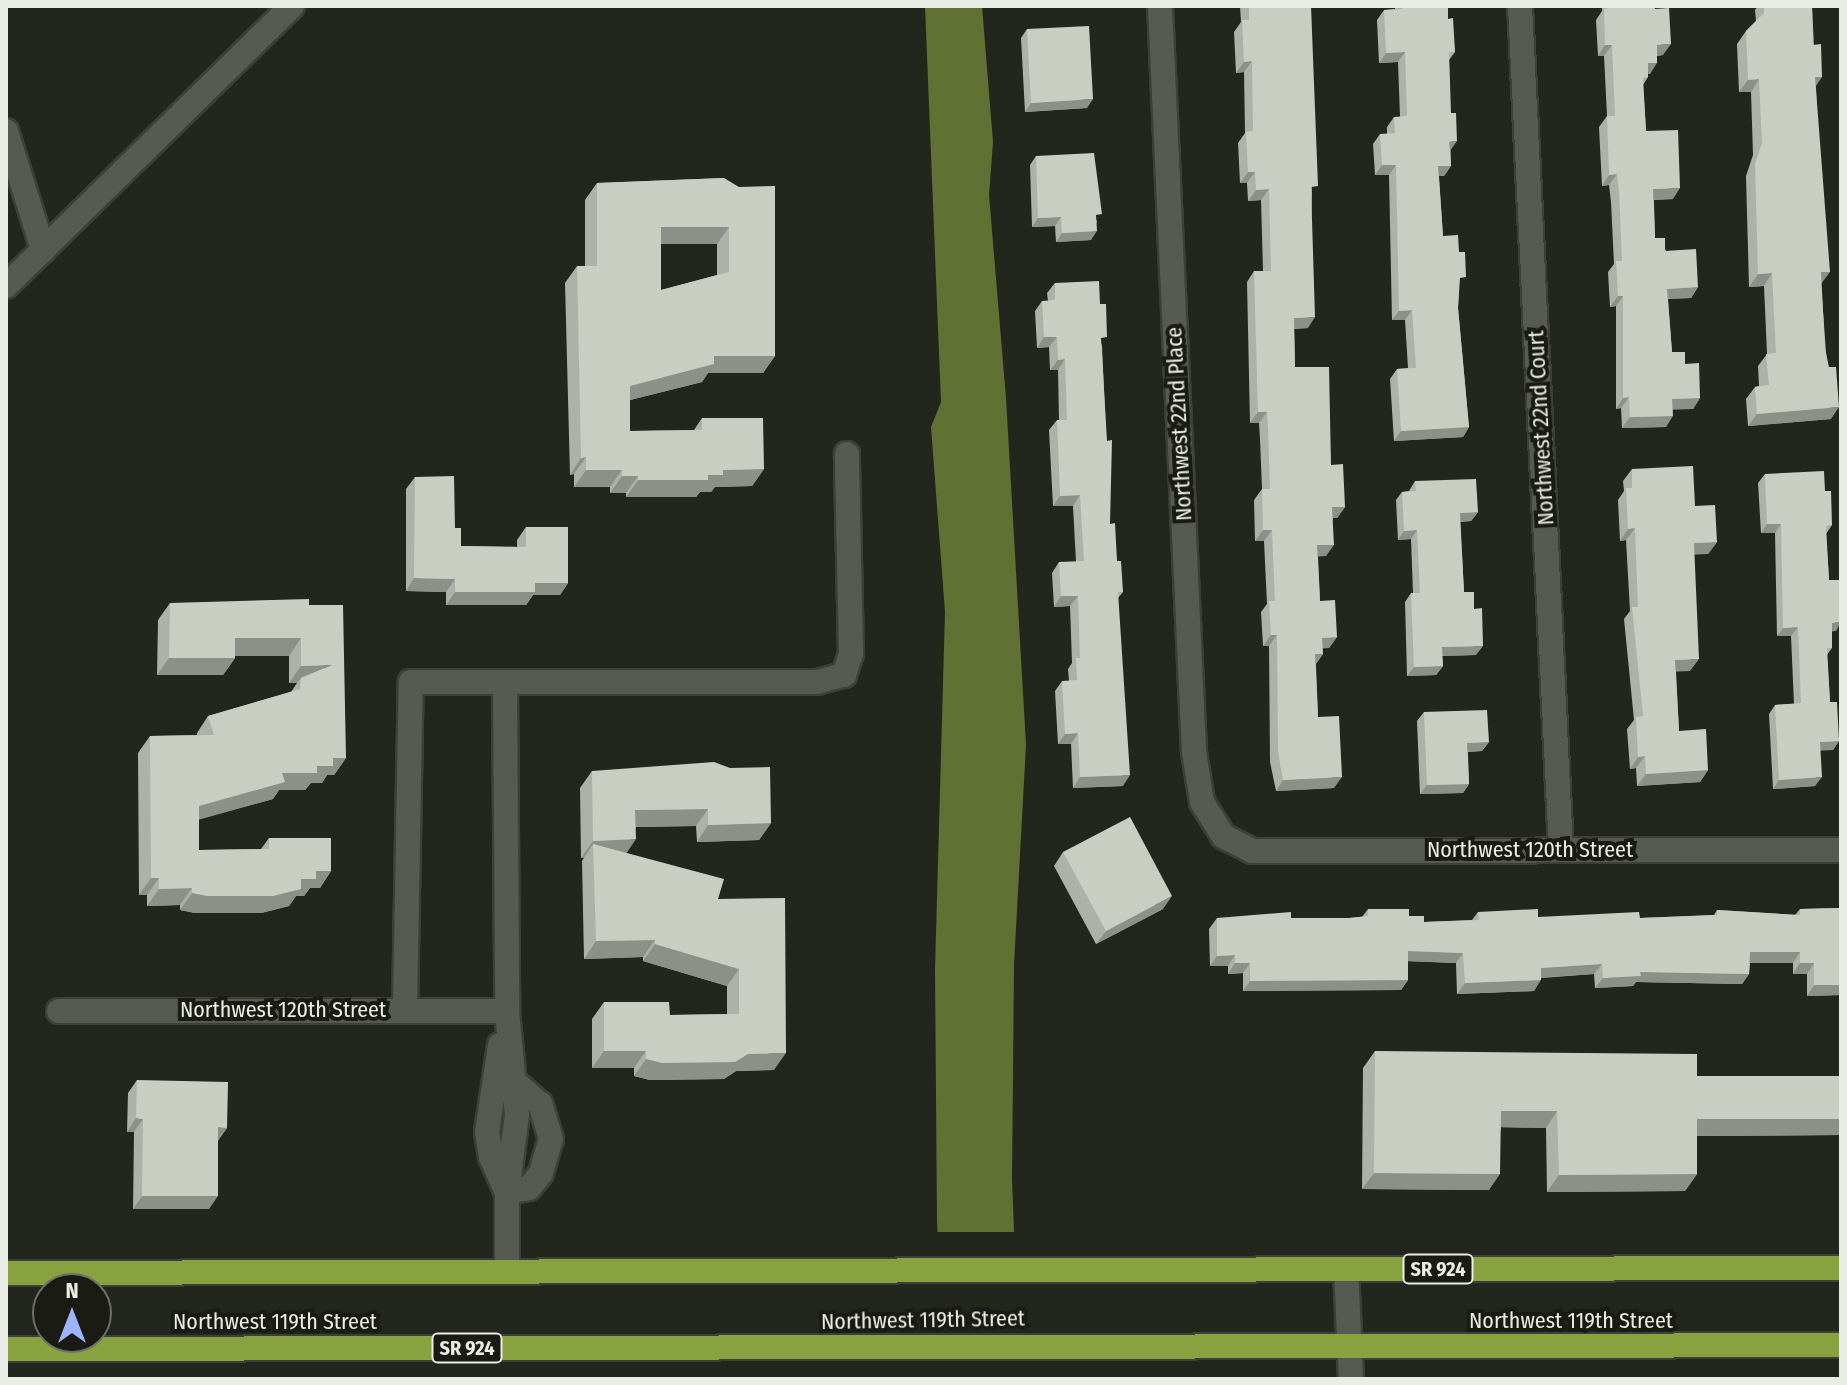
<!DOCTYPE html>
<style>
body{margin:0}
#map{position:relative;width:1847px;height:1385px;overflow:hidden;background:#23261d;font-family:"Fira Sans Condensed",sans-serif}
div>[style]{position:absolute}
.water>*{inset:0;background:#617134}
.pier>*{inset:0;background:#23261d}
.roads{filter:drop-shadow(2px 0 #3d4038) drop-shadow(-2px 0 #3d4038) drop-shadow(0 2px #3d4038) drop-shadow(0 -2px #3d4038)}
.street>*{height:24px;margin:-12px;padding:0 12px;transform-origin:12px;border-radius:12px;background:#575a50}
.highway>*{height:24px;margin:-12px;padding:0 12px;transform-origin:12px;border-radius:12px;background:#89a240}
.wall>*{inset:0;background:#aeb1a7}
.shaded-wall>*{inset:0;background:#8d9088}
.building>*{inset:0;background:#cacec2}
span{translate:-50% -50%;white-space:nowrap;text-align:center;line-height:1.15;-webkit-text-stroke:8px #1a1c14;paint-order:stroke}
.shield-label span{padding:2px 6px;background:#1a1c14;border:2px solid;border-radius:6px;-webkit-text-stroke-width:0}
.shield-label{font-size:20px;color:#eaece6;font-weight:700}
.street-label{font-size:22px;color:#eaece6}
.frame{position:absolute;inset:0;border:8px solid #eaece6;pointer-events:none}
.north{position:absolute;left:32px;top:1273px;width:80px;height:80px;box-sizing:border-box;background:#1a1c14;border:2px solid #6d6f68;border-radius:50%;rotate:0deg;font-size:22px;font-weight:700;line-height:32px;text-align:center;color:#eaece6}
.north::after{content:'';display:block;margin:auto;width:28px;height:36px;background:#9fb3fd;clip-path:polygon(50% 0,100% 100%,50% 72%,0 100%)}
</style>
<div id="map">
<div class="water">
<div style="clip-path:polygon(925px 6px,982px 6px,993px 142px,989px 195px,1006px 398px,1026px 745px,1014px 965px,1012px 1180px,1020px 1379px,946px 1379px,937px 1221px,935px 969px,945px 612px,931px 427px,941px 402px)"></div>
</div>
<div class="pier">
<div style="clip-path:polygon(934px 1232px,1018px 1232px,1024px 1379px,942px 1379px)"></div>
</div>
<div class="roads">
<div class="street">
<div style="left:1160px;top:6px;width:747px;rotate:87.39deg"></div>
<div style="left:1194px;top:752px;width:51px;rotate:80.9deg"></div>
<div style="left:1202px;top:802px;width:40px;rotate:58deg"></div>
<div style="left:1223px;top:836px;width:33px;rotate:27deg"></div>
<div style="left:1252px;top:851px;width:589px;rotate:-0.1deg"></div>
<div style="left:1520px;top:6px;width:845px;rotate:87.22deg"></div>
<div style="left:6px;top:131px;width:125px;rotate:72.7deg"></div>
<div style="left:6px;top:286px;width:400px;rotate:-44.4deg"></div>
<div style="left:505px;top:684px;width:327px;rotate:89.6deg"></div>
<div style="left:507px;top:1011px;width:104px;rotate:84.5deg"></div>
<div style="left:517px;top:1115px;width:78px;rotate:97.4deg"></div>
<div style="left:507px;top:1192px;width:79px;rotate:90deg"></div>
<div style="left:405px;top:1010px;width:328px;rotate:-89deg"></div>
<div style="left:411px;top:682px;width:406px"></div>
<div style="left:817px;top:682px;width:28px;rotate:-15deg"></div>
<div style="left:844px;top:675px;width:23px;rotate:-72deg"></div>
<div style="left:851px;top:653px;width:199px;rotate:-91.2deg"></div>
<div style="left:59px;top:1011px;width:448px"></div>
<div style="left:500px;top:1045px;width:88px;rotate:98.5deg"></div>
<div style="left:487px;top:1132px;width:25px;rotate:81deg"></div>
<div style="left:491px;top:1157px;width:37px;rotate:66deg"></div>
<div style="left:507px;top:1192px;width:22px;rotate:-10deg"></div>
<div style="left:529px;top:1188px;width:19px;rotate:-51deg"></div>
<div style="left:541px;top:1173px;width:35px;rotate:-74deg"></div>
<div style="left:551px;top:1139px;width:37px;rotate:-107deg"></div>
<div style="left:540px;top:1104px;width:37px;rotate:-139deg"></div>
<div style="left:1346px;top:1269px;width:110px;rotate:87.4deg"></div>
</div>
<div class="highway">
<div style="left:6px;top:1273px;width:1835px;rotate:-0.16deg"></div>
<div style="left:6px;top:1349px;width:1835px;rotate:-0.12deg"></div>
</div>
</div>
<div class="wall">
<div style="clip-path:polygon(1240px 6px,1311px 6px,1312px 195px,1308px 328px,1294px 329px,1295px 367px,1331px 465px,1345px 507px,1337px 518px,1333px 518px,1326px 556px,1318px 556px,1320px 601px,1337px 637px,1329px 648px,1322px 648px,1323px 654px,1316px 664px,1318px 717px,1334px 788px,1276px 791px,1270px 762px,1269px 646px,1263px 646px,1261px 612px,1267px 604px,1264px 541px,1255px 541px,1254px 500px,1262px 489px,1260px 439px,1259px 423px,1250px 423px,1247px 282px,1254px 271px,1263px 271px,1261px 200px,1248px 201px,1247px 183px,1240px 183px,1238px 143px,1245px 133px,1244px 72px,1236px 73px,1234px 32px,1241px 22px)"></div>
<div style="clip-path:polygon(1395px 6px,1448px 6px,1448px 19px,1455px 52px,1449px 60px,1451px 166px,1444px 176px,1439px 176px,1443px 236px,1459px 287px,1458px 308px,1469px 427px,1463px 437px,1394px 441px,1390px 379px,1397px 369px,1408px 368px,1405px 320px,1392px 320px,1389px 175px,1375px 175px,1373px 144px,1380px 134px,1387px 134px,1387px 127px,1394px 117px,1400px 117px,1398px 62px,1379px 63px,1377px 20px,1384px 10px,1395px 9px)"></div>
<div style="clip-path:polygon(1602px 6px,1654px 6px,1663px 55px,1657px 56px,1650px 74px,1648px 74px,1648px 77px,1643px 85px,1646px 131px,1673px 199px,1654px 200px,1655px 238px,1698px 287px,1691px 298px,1668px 299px,1672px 352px,1685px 364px,1700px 398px,1693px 409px,1673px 409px,1666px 427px,1622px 428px,1621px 408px,1616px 409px,1616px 306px,1610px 307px,1608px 272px,1614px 264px,1611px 202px,1609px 185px,1602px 186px,1599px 127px,1607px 116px,1604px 56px,1598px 56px,1596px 20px,1602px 11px)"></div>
<div style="clip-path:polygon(1758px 6px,1812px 6px,1816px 86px,1821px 284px,1831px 419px,1748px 426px,1746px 399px,1755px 387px,1759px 386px,1758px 366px,1767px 354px,1764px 286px,1749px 287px,1746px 176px,1753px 155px,1751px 92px,1739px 92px,1737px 44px,1746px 31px,1756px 21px,1755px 10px)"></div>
<div style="clip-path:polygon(1027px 29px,1087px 108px,1025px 112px,1021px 38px)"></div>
<div style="clip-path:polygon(1036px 156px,1097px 221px,1091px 240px,1056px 242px,1055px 226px,1032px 227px,1030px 165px)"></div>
<div style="clip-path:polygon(evenodd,724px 178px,775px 356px,763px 373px,708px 373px,702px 382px,630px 400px,630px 431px,694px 430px,702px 418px,764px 469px,752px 486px,715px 487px,711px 492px,700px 492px,696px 497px,626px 497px,626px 493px,610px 493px,610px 487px,574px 487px,574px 474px,570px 475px,565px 283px,577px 266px,585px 266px,585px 200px,597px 183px,724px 178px,661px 244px,717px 244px,717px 275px,661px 290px,661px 244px)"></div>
<div style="clip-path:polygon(1055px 283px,1102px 345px,1110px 524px,1123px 592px,1118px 598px,1123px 786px,1073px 788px,1071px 744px,1058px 744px,1055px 691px,1062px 681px,1069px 681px,1068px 669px,1072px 663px,1070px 606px,1054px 607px,1052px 573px,1059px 562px,1076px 562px,1073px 506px,1053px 506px,1049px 430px,1057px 420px,1059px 420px,1058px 370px,1050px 370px,1049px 347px,1037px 348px,1035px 311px,1042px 301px,1048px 301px,1047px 293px)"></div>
<div style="clip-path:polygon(1632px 469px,1695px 506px,1717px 542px,1708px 554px,1694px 554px,1690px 671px,1676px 671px,1679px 731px,1708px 770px,1700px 782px,1637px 786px,1636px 768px,1630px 769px,1627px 729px,1634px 720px,1624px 619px,1630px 611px,1626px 540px,1620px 541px,1618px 500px,1624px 491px,1623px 481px)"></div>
<div style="clip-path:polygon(1765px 474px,1825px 491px,1832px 525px,1826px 534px,1829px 580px,1836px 631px,1832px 631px,1832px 648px,1827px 655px,1830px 702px,1839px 741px,1833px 750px,1820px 750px,1815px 786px,1773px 789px,1769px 714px,1775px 705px,1794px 704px,1791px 636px,1777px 636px,1775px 533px,1761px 533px,1758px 483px)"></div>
<div style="clip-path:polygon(415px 477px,455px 528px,461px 546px,517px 547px,517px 540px,526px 527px,568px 583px,560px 595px,533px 595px,526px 605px,446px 605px,446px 592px,406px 591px,406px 489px)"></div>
<div style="clip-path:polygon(1415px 481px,1478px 512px,1471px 521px,1460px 522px,1464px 592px,1476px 655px,1442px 656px,1443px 666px,1436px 675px,1407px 676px,1405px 602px,1411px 593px,1413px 593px,1411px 539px,1398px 540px,1396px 500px,1402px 492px,1409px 491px)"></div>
<div style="clip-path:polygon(170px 603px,309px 605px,346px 758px,334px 775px,327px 775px,322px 783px,311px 783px,305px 790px,279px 790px,273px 799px,199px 819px,199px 850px,261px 849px,269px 838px,331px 871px,320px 888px,310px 888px,304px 896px,296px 896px,289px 906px,261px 913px,195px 913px,180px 910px,180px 905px,147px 906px,147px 895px,139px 895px,138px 753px,150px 736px,197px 735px,197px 733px,208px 716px,291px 692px,297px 683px,289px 683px,289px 656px,235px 656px,235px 658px,223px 675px,157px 675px,158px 620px)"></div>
<div style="clip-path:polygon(1424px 712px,1489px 742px,1482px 751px,1468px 752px,1469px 784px,1463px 793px,1420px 794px,1417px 721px)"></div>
<div style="clip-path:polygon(592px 771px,771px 823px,759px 840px,697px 842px,696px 826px,636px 827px,626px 853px,718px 899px,774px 1070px,736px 1071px,724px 1079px,650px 1080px,634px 1076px,634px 1068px,592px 1068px,592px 1019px,604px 1002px,670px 1015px,727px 1014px,727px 986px,643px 961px,643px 957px,584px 959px,582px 861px,584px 858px,581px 858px,580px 788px)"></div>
<div style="clip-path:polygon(1063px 852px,1163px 909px,1096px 944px,1054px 866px)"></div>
<div style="clip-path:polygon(1841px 908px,1841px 995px,1807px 996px,1807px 974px,1793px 974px,1793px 963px,1750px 963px,1749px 974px,1742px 984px,1636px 982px,1633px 986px,1595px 988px,1594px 974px,1541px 978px,1534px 991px,1457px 994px,1456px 963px,1408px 961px,1408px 980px,1401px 990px,1243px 991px,1243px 973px,1228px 974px,1228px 966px,1210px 966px,1209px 929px,1217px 918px,1349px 918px,1362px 917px,1368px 909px,1409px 916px,1424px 922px,1472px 920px,1478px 912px,1538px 917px,1640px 918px,1714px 915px,1717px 910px,1795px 915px,1800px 909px)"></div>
<div style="clip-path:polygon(1375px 1051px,1697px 1076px,1841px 1076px,1841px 1135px,1697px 1136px,1697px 1174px,1685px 1191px,1547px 1192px,1546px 1128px,1501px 1127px,1489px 1190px,1362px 1189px,1363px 1068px)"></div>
<div style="clip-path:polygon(137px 1080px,227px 1128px,218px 1140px,209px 1209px,133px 1209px,134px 1132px,127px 1132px,128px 1093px)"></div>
</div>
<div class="shaded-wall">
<div style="clip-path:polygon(1671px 44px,1663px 55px,1649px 56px,1657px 45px)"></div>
<div style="clip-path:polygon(1605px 45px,1612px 45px,1604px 56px,1598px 56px)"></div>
<div style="clip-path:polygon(1405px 52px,1398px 62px,1379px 63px,1386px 53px)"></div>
<div style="clip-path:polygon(1252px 61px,1244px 72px,1236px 73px,1244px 62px)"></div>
<div style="clip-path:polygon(1648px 63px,1657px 63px,1650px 74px,1640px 74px)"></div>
<div style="clip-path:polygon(1815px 77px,1822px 77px,1814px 89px)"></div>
<div style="clip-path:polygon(1759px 79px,1751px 92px,1739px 92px,1748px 80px)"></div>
<div style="clip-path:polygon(1093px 99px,1087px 108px,1025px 112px,1031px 103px)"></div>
<div style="clip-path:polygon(1457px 141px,1450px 151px,1449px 142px)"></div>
<div style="clip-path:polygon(1382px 165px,1396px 165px,1389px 175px,1375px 175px)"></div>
<div style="clip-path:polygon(1438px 166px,1451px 166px,1444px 176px,1432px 176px)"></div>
<div style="clip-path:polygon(1248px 172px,1255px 172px,1247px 183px,1240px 183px)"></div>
<div style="clip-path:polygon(1617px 174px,1609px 185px,1602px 186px,1609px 175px)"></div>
<div style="clip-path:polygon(1680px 188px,1673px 199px,1646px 200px,1653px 189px)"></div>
<div style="clip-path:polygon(1269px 189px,1261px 200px,1248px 201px,1256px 190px)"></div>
<div style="clip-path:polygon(1061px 217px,1055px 226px,1032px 227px,1038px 218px)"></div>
<div style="clip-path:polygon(661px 227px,729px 227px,717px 244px,649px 244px)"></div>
<div style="clip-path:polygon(1097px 231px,1091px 240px,1056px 242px,1062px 233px)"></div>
<div style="clip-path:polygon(1821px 272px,1830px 272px,1821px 284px)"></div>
<div style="clip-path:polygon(1772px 273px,1764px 286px,1749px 287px,1758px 274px)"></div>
<div style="clip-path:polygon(1698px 287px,1691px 298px,1659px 299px,1667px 289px)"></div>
<div style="clip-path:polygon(1618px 296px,1623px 296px,1616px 306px,1610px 307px)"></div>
<div style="clip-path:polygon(1412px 310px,1405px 320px,1392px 320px,1399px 311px)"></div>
<div style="clip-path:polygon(1315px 317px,1308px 328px,1286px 329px,1294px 318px)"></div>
<div style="clip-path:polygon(1044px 337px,1057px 337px,1049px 347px,1037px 348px)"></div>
<div style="clip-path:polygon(714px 356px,775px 356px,763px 373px,708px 373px,702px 382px,618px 403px,630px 386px)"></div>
<div style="clip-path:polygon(1065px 359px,1058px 370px,1050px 370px,1058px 360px)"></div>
<div style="clip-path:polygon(1629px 397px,1621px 408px,1616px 409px,1623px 398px)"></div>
<div style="clip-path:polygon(1700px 398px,1693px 409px,1665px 410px,1672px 399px)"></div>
<div style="clip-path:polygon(1839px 407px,1831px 419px,1748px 426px,1757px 414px)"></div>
<div style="clip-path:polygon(1258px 412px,1267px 412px,1259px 423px,1250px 423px)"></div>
<div style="clip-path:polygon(1673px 416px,1666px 427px,1622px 428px,1630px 417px)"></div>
<div style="clip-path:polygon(1469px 427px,1463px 437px,1394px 441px,1401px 431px)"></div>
<div style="clip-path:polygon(586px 457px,574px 474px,570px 475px,581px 458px)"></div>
<div style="clip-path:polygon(764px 469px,752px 486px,715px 487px,711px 492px,700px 492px,696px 497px,626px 497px,638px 480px,708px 475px,723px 470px)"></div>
<div style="clip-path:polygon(586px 470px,622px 470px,610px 487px,574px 487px)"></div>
<div style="clip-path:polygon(622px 476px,638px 476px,626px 493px,610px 493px)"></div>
<div style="clip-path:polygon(1080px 495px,1073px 506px,1053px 506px,1060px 496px)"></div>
<div style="clip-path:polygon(1332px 507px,1345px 507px,1337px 518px,1324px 518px)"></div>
<div style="clip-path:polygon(1478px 512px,1471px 521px,1454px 522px,1460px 513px)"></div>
<div style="clip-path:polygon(1767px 524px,1781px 524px,1775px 533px,1761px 533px)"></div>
<div style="clip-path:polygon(1635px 528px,1626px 540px,1620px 541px,1628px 529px)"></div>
<div style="clip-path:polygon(1263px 530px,1272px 530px,1264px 541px,1255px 541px)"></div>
<div style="clip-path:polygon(1417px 530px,1411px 539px,1398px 540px,1404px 531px)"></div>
<div style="clip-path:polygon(1717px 542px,1708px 554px,1686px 555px,1694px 543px)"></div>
<div style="clip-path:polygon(1317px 545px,1334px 545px,1326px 556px,1310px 557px)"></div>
<div style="clip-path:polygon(414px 578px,455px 579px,446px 592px,406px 591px)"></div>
<div style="clip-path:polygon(535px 583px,568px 583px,560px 595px,533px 595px,526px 605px,446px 605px,455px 592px)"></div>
<div style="clip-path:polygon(1061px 596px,1078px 596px,1070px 606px,1054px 607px)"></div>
<div style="clip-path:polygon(1841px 622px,1836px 631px,1825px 632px,1832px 623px)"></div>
<div style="clip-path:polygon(1798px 627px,1791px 636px,1777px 636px,1783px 628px)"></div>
<div style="clip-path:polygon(1271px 635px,1277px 635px,1269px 646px,1263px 646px)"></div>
<div style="clip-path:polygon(1337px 637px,1329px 648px,1314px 649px,1322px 638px)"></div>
<div style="clip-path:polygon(235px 638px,301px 638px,289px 656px,223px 656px)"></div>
<div style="clip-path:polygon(1483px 646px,1476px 655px,1436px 656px,1442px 647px)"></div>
<div style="clip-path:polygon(1315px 654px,1323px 654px,1315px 665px)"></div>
<div style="clip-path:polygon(169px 658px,235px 658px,223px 675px,157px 675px)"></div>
<div style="clip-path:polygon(1699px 659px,1690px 671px,1667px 672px,1675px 660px)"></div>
<div style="clip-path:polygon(332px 665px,301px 678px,297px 683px,289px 683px,301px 666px)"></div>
<div style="clip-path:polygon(1443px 666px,1436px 675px,1407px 676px,1414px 667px)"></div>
<div style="clip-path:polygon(1078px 733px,1071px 744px,1058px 744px,1065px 734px)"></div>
<div style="clip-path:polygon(1839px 741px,1833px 750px,1813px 751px,1820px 742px)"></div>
<div style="clip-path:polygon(1489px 742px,1482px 751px,1461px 752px,1467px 743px)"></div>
<div style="clip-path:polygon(1645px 756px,1636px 768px,1630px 769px,1638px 757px)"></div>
<div style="clip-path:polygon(333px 758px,346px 758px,334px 775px,327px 775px,322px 783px,311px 783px,305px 790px,279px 790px,273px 799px,187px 823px,199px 806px,282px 773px,317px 766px)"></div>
<div style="clip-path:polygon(1708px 770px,1700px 782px,1637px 786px,1646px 774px)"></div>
<div style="clip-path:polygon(1130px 775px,1123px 786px,1073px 788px,1080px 777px)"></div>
<div style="clip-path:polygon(1342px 777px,1334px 788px,1276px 791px,1283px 780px)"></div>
<div style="clip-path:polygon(1822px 777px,1815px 786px,1773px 789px,1779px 780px)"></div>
<div style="clip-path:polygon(1469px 784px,1463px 793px,1420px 794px,1427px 785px)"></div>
<div style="clip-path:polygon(708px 809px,696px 826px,623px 827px,635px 810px)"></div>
<div style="clip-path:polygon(771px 823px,759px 840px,697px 842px,708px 825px)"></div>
<div style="clip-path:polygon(636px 839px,624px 857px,593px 844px,584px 858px,581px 858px,593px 841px)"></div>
<div style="clip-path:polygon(316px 871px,331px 871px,320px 888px,310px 888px,304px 896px,296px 896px,289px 906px,261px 913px,195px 913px,180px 910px,192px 893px)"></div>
<div style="clip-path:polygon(151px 878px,159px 878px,147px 895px,139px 895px)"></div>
<div style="clip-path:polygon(192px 888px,180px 905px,147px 906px,159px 889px)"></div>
<div style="clip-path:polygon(1172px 896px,1163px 909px,1096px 944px,1106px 931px)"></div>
<div style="clip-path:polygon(655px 940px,643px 957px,584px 959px,596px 941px)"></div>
<div style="clip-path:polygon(655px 944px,739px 969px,727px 986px,643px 961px)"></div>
<div style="clip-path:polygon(1408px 951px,1463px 953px,1456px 963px,1401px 961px)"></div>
<div style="clip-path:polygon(1750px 952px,1800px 952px,1793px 963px,1743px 963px)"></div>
<div style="clip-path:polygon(1235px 955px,1228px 966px,1210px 966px,1217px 956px)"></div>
<div style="clip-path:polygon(1235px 963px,1250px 963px,1243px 973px,1228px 974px)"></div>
<div style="clip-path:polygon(1800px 963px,1814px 963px,1807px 974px,1793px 974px)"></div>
<div style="clip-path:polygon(1602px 964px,1594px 974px,1533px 978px,1541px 968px)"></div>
<div style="clip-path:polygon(1640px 972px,1749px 974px,1742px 984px,1636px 982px,1633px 986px,1595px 988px,1603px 978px)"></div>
<div style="clip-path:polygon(1408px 980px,1401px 990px,1243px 991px,1250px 981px)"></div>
<div style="clip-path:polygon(1541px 980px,1534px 991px,1457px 994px,1465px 983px)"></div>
<div style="clip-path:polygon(1814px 985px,1841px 985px,1841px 995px,1807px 996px)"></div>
<div style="clip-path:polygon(604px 1051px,646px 1051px,634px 1068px,592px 1068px)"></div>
<div style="clip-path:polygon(786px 1053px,774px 1070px,736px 1071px,724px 1079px,650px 1080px,634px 1076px,646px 1059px,748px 1054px)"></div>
<div style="clip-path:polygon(1501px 1111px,1557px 1111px,1546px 1128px,1489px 1127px)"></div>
<div style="clip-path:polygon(136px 1118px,143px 1119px,134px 1132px,127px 1132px)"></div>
<div style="clip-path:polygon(1697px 1119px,1841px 1119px,1841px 1135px,1685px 1136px)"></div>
<div style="clip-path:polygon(218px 1127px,227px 1128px,218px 1141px)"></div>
<div style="clip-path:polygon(1374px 1173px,1500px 1174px,1489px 1190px,1362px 1189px)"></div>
<div style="clip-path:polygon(1697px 1174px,1685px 1191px,1547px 1192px,1559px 1175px)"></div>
<div style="clip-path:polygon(142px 1196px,218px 1196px,209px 1209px,133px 1209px)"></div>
</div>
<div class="building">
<div style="clip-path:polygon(1249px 6px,1311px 6px,1318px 186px,1311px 187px,1315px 317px,1294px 318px,1295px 367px,1329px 367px,1331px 465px,1343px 464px,1345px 507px,1332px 507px,1334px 545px,1317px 545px,1320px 601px,1335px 600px,1337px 637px,1322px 638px,1323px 654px,1315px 654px,1318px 717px,1339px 716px,1342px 777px,1283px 780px,1278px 751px,1277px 635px,1271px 635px,1269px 601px,1275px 601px,1272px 530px,1263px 530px,1262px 489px,1270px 489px,1268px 428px,1267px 412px,1258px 412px,1254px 271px,1271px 271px,1269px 189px,1256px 190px,1255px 172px,1248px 172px,1246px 132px,1253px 131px,1252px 61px,1244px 62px,1242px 20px,1249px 20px)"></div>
<div style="clip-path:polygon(1402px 6px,1448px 6px,1448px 19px,1453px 18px,1455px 52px,1449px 52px,1451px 113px,1456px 113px,1457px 141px,1449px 142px,1451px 166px,1438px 166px,1443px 236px,1458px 235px,1459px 252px,1465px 252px,1466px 277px,1460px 278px,1458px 308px,1469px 427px,1401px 431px,1397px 369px,1416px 368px,1412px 310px,1399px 311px,1396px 165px,1382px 165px,1380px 134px,1395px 133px,1394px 117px,1407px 116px,1405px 52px,1386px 53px,1384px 10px,1402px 9px)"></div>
<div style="clip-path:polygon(1610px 6px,1654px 6px,1655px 9px,1669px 8px,1671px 44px,1657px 45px,1657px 63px,1648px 63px,1648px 77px,1643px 78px,1646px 131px,1678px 130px,1680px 188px,1653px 189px,1655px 238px,1665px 238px,1665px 251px,1696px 249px,1698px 287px,1667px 289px,1672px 352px,1685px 352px,1685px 364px,1699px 363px,1700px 398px,1672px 399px,1673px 416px,1630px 417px,1629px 397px,1623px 398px,1623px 296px,1618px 296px,1616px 261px,1622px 261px,1619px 191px,1617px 174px,1609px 175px,1607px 116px,1615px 116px,1612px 45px,1605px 45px,1604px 9px,1610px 8px)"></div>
<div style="clip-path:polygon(1764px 6px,1812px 6px,1813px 45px,1821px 44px,1822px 77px,1815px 77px,1830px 272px,1821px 272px,1825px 349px,1829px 367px,1836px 367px,1839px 407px,1757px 414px,1755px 387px,1769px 385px,1766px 354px,1776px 353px,1772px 273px,1758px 274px,1755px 164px,1762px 143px,1759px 79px,1748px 80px,1746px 31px,1764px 13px)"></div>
<div style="clip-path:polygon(1089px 26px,1093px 99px,1031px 103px,1027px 29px)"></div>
<div style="clip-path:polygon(1094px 153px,1102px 214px,1096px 215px,1097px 231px,1062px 233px,1061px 217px,1038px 218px,1036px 156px)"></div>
<div style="clip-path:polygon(evenodd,724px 178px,739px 187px,775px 186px,775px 356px,714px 356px,714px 364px,630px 386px,630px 431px,702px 430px,702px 418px,763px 418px,764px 469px,723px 470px,723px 475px,708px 475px,708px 480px,638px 480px,638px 476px,622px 476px,622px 470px,586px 470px,586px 457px,581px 458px,577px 266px,597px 266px,597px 183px,724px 178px,661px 227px,729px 227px,729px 272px,661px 290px,661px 227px)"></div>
<div style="clip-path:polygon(1099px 281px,1100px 304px,1106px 304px,1107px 337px,1101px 338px,1107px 441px,1112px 440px,1110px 524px,1115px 523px,1117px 561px,1121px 561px,1123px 592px,1118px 592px,1130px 775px,1080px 777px,1078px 733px,1065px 734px,1062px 681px,1077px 680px,1076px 658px,1080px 658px,1078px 596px,1061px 596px,1059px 562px,1084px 561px,1080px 495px,1060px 496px,1057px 420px,1067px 420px,1065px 359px,1058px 360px,1057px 337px,1044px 337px,1042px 301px,1055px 300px,1055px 283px)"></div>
<div style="clip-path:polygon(1693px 466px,1695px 506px,1715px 505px,1717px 542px,1694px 543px,1699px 659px,1675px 660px,1679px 731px,1706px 729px,1708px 770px,1646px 774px,1645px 756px,1638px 757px,1636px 717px,1643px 716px,1632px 607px,1638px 607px,1635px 528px,1628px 529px,1626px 488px,1632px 488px,1632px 469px)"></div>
<div style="clip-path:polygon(1824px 471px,1825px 491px,1831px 491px,1832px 525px,1826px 526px,1829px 580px,1840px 580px,1841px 622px,1832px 623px,1832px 648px,1827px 648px,1830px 702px,1837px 702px,1839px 741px,1820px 742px,1822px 777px,1779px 780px,1775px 705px,1801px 703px,1798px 627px,1783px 628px,1781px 524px,1767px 524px,1765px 474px)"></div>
<div style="clip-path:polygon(454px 476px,455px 528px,461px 528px,461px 546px,526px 547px,526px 527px,568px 527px,568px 583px,535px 583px,535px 592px,455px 592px,455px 579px,414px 578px,415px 477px)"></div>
<div style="clip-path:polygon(1476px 479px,1478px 512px,1460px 513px,1464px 592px,1474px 592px,1474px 609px,1482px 608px,1483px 646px,1442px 647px,1443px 666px,1414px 667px,1411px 593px,1420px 593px,1417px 530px,1404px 531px,1402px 492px,1416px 491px,1415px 481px)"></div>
<div style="clip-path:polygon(309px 599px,309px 605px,343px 605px,346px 758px,333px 758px,333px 766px,317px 766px,317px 773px,282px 773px,285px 782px,199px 806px,199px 850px,269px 849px,269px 838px,331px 838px,331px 871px,316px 871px,316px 879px,301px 879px,301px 889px,273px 896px,207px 896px,192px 893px,192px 888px,159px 889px,159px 878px,151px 878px,150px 736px,214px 735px,208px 716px,300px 689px,301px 678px,332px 665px,301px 666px,301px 638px,235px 638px,235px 658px,169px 658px,170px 603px)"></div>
<div style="clip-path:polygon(1487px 710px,1489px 742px,1467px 743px,1469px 784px,1427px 785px,1424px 712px)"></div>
<div style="clip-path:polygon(714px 762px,730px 768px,770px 767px,771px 823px,708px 825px,708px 809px,635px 810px,636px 839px,593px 841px,592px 771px)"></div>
<div style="clip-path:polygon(1130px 817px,1172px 896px,1106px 931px,1063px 852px)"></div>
<div style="clip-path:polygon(593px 844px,724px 879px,718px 899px,785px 898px,786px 1053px,748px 1054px,735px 1062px,662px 1063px,646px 1059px,646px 1051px,604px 1051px,604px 1002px,669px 1002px,670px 1015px,739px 1014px,739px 969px,655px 944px,655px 940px,596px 941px)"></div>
<div style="clip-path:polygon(1841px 908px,1841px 985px,1814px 985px,1814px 963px,1800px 963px,1800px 952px,1750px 952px,1749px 974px,1640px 972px,1641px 976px,1603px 978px,1602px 964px,1541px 968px,1541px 980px,1465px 983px,1463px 953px,1408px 951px,1408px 980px,1250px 981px,1250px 963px,1235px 963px,1235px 955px,1217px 956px,1217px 918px,1291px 912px,1291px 918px,1349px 918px,1368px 916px,1368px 909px,1409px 909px,1409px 916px,1424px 916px,1424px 922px,1479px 920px,1478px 912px,1538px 909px,1538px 917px,1639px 912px,1640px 918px,1717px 915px,1717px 910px,1800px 915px,1800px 909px)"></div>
<div style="clip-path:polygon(1375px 1051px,1697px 1054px,1697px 1076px,1841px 1076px,1841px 1119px,1697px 1119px,1697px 1174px,1559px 1175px,1557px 1111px,1501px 1111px,1500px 1174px,1374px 1173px)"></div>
<div style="clip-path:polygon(137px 1080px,228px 1082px,227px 1128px,218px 1127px,218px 1196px,142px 1196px,143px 1119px,136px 1118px)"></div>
</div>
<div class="shield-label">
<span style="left:1438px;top:1269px">SR 924</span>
<span style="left:467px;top:1348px">SR 924</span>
</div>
<div class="street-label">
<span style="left:1179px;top:424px;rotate:-93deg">Northwest 22nd Place</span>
<span style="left:1541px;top:428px;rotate:-93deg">Northwest 22nd Court</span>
<span style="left:1530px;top:850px">Northwest 120th Street</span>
<span style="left:283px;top:1010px">Northwest 120th Street</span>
<span style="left:923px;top:1320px;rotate:-1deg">Northwest 119th Street</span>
<span style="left:1571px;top:1321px">Northwest 119th Street</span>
<span style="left:275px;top:1322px">Northwest 119th Street</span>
</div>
<div class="frame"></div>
<div class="north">N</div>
</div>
